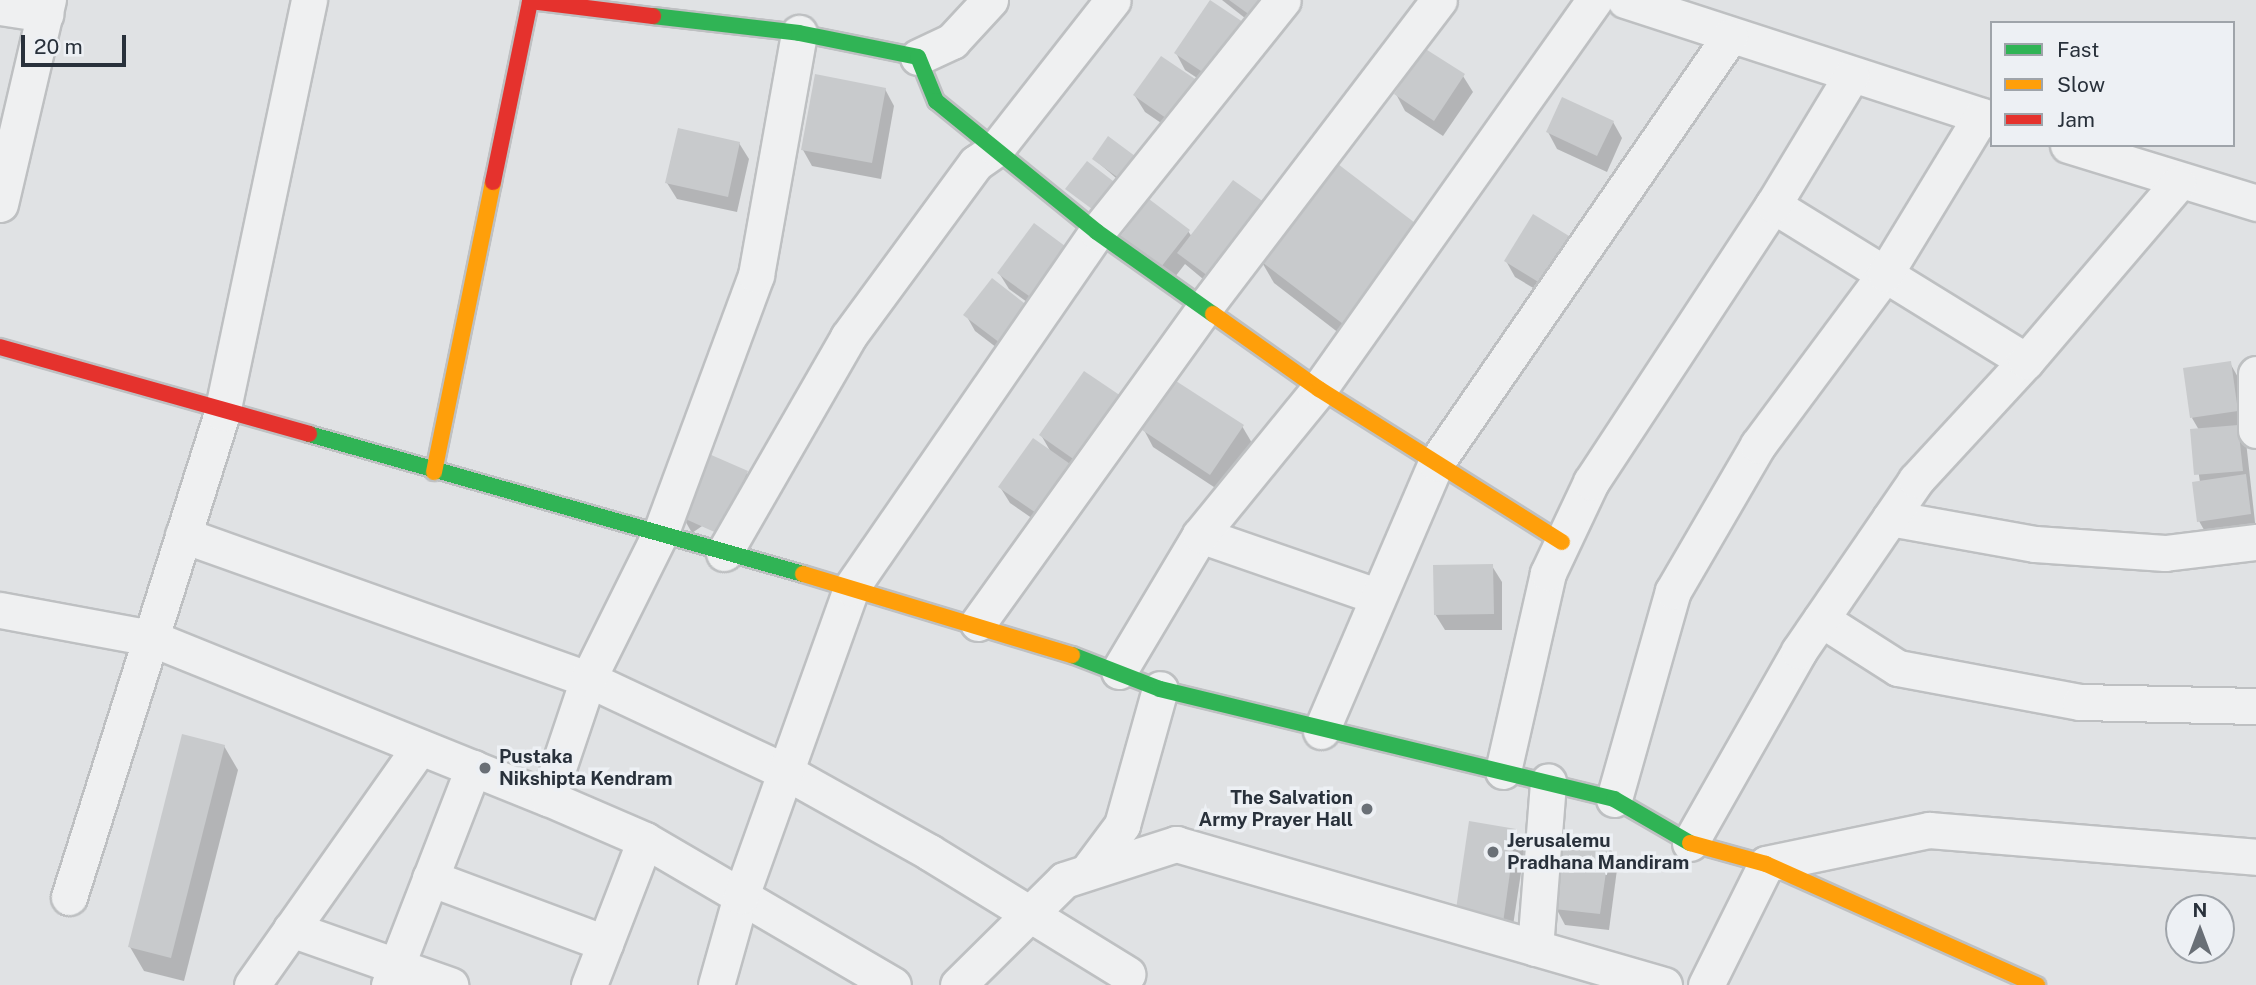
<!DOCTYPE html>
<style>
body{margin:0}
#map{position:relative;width:2256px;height:985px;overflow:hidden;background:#e0e2e4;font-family:"Public Sans",sans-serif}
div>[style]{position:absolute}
.shadow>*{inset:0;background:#0003}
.building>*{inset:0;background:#c8cacc}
.roads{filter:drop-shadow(2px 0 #bec0c2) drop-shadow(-2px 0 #bec0c2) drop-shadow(0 2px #bec0c2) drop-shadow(0 -2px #bec0c2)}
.street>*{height:35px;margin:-17.5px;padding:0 17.5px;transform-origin:17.5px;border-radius:17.5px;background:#eff0f1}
.fast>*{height:16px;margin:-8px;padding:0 8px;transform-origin:8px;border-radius:8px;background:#30b455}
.slow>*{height:16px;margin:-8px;padding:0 8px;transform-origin:8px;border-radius:8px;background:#ff9f0a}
.jam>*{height:16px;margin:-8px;padding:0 8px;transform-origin:8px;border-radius:8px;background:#e5322d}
.dots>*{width:19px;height:19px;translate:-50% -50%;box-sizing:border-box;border:4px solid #edf0f4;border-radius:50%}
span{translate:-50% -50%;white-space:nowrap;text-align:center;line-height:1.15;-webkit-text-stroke:7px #edf0f4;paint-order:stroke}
.poi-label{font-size:19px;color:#29313b;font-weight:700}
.left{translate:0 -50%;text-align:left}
.right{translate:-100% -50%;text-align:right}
.legend{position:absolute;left:1990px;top:21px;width:245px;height:126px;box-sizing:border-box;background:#edf0f4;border:2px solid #9fa4aa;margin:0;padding:9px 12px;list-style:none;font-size:21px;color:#29313b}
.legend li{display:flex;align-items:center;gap:14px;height:35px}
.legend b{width:35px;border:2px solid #9fa4aa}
.north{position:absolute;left:2165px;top:894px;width:70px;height:70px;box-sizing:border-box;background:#edf0f4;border:2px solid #9fa4aa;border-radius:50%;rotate:0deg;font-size:19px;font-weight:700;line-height:28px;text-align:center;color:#29313b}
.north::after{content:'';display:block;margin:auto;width:24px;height:32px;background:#696f76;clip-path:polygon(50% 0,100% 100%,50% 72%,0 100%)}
.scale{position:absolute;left:21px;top:35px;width:105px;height:32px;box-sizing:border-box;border:4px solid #29313b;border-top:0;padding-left:9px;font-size:21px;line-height:24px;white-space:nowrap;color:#29313b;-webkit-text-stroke:5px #edf0f4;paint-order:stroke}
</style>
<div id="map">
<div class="shadow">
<div style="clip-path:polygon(1222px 0,1288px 0,1264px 33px)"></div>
<div style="clip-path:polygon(1254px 42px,1220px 93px,1185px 70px,1176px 53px)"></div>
<div style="clip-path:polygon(1161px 58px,1183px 138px,1145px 112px,1135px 96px)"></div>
<div style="clip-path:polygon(1463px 76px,1473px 92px,1443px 136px,1405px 111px,1396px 94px)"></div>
<div style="clip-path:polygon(885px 89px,894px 106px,881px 179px,812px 166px,803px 150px)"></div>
<div style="clip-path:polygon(1613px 122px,1622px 138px,1607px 172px,1557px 149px,1548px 132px)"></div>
<div style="clip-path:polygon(1108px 139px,1131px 191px,1094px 159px)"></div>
<div style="clip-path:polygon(739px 143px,749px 159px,737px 212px,677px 199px,667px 183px)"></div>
<div style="clip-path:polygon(1334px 163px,1357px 347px,1274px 283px,1260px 259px)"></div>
<div style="clip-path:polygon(1035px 225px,1046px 316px,1009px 289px,999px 273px)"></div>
<div style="clip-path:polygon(1188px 231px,1192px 237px,1221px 294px,1185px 264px,1171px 282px,1132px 253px)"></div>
<div style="clip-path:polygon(1568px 238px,1577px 254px,1550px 298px,1515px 277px,1506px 261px)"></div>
<div style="clip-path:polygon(992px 281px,1014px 361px,975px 331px,966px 315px)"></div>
<div style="clip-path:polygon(2230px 363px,2239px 379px,2256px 531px,2208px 537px,2199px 521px,2200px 482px,2192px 430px,2199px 430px,2192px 418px)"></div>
<div style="clip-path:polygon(1122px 399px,1049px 530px,1010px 503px,1000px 487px,1052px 454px,1041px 435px)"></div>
<div style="clip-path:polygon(1242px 426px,1252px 443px,1220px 491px,1153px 447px,1144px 430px)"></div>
<div style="clip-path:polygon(746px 473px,756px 489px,692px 533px,683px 517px)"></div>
<div style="clip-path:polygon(1492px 566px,1502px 582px,1502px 630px,1445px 630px,1435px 614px)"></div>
<div style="clip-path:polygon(224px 746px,238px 770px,184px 981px,144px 971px,130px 947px)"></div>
<div style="clip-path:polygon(1515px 830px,1525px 846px,1511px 939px,1466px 932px)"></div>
<div style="clip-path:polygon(1609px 846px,1618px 862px,1609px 930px,1565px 925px,1556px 908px)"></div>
</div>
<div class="building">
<div style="clip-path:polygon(1210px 0,1246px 24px,1210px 77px,1174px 53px)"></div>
<div style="clip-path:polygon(1229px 0,1267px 0,1254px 18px)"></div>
<div style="clip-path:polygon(1424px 48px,1465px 74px,1434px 121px,1394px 94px)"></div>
<div style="clip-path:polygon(1161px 56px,1201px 83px,1173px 123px,1133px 95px)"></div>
<div style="clip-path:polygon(815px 74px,886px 88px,872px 163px,801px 150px)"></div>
<div style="clip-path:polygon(1562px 97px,1614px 121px,1597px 156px,1546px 132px)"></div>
<div style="clip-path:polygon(678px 128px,740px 142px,728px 197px,665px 183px)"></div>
<div style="clip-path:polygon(1108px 136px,1143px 162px,1127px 184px,1092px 159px)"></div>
<div style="clip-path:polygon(1087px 161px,1122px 188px,1100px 215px,1065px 189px)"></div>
<div style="clip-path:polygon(1334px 161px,1419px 226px,1343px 324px,1258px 259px)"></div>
<div style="clip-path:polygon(1233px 180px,1268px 205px,1212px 279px,1177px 253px)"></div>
<div style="clip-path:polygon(1149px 199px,1190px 230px,1161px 267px,1120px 237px)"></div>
<div style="clip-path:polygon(1533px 214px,1569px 236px,1540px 283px,1504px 261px)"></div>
<div style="clip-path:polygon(1034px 223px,1073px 252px,1036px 301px,997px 273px)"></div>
<div style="clip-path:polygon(992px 278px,1033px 310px,1004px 346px,963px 315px)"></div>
<div style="clip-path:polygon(2231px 361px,2238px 411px,2190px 418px,2183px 368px)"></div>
<div style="clip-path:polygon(1084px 371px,1124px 398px,1079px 463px,1039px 435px)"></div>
<div style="clip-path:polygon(1176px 381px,1244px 425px,1210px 475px,1142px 430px)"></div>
<div style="clip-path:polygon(2238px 425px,2243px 471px,2194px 475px,2190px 429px)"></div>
<div style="clip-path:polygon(1033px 438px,1073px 466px,1039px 515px,998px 487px)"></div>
<div style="clip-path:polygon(709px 454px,748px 471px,719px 534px,681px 517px)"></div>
<div style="clip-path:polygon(2246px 474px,2251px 514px,2197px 522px,2192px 482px)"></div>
<div style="clip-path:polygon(1493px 564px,1494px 614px,1434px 615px,1433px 565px)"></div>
<div style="clip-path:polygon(182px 734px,225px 745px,171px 958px,128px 947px)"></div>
<div style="clip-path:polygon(1469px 821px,1516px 829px,1503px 923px,1455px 916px)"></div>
<div style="clip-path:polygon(1563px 838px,1610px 844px,1600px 914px,1554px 909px)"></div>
</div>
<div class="roads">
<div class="street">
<div style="left:1625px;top:0;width:386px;rotate:18deg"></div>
<div style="left:0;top:7px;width:46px;rotate:8.8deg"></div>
<div style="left:918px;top:57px;width:38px;rotate:-25deg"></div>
<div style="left:952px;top:41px;width:56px;rotate:-47.2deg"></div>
<div style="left:2068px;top:145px;width:197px;rotate:17.1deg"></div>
<div style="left:0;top:204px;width:210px;rotate:-76.8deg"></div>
<div style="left:1773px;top:205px;width:297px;rotate:31.7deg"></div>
<div style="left:2256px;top:374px;width:56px;rotate:90deg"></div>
<div style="left:1890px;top:518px;width:147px;rotate:10.2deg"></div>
<div style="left:2035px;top:544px;width:130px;rotate:4deg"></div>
<div style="left:2165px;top:553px;width:92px;rotate:-6.9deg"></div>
<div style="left:183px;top:535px;width:430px;rotate:19.6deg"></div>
<div style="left:588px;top:679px;width:219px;rotate:25.2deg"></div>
<div style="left:786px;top:772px;width:164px;rotate:29.2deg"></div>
<div style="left:929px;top:852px;width:233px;rotate:31.6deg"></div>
<div style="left:1200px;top:535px;width:186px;rotate:19.1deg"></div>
<div style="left:724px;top:553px;width:249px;rotate:-60.1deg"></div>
<div style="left:848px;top:337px;width:216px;rotate:-53.7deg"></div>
<div style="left:976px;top:163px;width:24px;rotate:-35deg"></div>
<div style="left:996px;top:149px;width:189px;rotate:-51.9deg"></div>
<div style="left:0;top:610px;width:154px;rotate:10.5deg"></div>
<div style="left:151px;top:638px;width:428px;rotate:22deg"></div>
<div style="left:548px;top:798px;width:106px;rotate:23.4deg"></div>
<div style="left:645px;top:840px;width:287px;rotate:30.3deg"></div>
<div style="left:1821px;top:619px;width:91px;rotate:32.5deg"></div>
<div style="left:1898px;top:668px;width:185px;rotate:10.6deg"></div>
<div style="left:2080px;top:702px;width:176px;rotate:1.3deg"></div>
<div style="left:978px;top:623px;width:389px;rotate:-54.3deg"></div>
<div style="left:1205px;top:307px;width:386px;rotate:-52.7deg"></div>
<div style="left:1119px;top:671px;width:158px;rotate:-59.2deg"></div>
<div style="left:1200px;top:535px;width:188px;rotate:-50.8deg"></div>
<div style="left:1319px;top:389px;width:476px;rotate:-54.7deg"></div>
<div style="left:1321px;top:731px;width:292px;rotate:-66.8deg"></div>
<div style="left:1436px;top:463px;width:518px;rotate:-55.45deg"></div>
<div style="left:1503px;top:771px;width:203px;rotate:-77.2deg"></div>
<div style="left:1548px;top:573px;width:101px;rotate:-64.7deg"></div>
<div style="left:1591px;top:482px;width:331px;rotate:-56.7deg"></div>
<div style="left:1773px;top:205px;width:151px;rotate:-58.8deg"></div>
<div style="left:548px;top:798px;width:126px;rotate:-71.4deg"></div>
<div style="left:588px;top:679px;width:164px;rotate:-63.6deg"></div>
<div style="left:661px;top:532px;width:274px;rotate:-69.7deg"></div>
<div style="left:756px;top:275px;width:246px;rotate:-79.9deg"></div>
<div style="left:1614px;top:799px;width:216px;rotate:-74.2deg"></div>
<div style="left:1673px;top:591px;width:169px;rotate:-59.8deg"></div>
<div style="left:1758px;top:445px;width:213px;rotate:-53.4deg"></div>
<div style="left:1885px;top:274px;width:185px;rotate:-58.7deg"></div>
<div style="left:1690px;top:843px;width:221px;rotate:-60.4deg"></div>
<div style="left:1799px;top:651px;width:207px;rotate:-55.6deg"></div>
<div style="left:1916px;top:480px;width:162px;rotate:-47.3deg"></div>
<div style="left:2026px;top:361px;width:234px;rotate:-49.5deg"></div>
<div style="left:1087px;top:872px;width:59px;rotate:-53.3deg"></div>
<div style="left:1122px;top:825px;width:141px;rotate:-74.4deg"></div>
<div style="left:430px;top:878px;width:187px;rotate:20.4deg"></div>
<div style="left:69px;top:897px;width:508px;rotate:-72.46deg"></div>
<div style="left:222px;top:413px;width:422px;rotate:-78.1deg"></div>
<div style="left:291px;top:929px;width:169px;rotate:19.4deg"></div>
<div style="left:1535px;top:948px;width:167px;rotate:-85.5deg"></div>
<div style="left:252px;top:985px;width:291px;rotate:-54.8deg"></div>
<div style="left:389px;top:985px;width:233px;rotate:-68.8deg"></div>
<div style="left:589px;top:985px;width:155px;rotate:-68.9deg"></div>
<div style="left:716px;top:985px;width:92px;rotate:-74.3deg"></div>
<div style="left:741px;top:896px;width:327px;rotate:-70.3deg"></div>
<div style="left:851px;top:588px;width:433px;rotate:-55.4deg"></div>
<div style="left:1097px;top:232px;width:297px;rotate:-51.3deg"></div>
<div style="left:958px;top:985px;width:149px;rotate:-44.7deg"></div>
<div style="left:1064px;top:880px;width:118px;rotate:-17.8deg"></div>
<div style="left:1176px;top:844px;width:508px;rotate:16.12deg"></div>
<div style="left:1706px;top:985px;width:135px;rotate:-63.6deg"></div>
<div style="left:1766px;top:864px;width:167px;rotate:-11.8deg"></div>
<div style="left:1929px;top:830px;width:328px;rotate:4.7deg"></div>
</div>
<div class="fast">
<div style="left:653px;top:16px;width:147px;rotate:6.6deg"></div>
<div style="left:799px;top:33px;width:121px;rotate:11.4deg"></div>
<div style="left:918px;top:57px;width:48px;rotate:67.8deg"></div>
<div style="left:936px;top:101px;width:208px;rotate:39.1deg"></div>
<div style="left:1097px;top:232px;width:142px;rotate:35.3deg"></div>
<div style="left:309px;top:434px;width:513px;rotate:15.82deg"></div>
<div style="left:1072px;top:655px;width:94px;rotate:21.1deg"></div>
<div style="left:1160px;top:689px;width:467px;rotate:13.6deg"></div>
<div style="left:1614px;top:799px;width:88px;rotate:30.1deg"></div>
</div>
<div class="slow">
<div style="left:1213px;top:314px;width:130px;rotate:35.3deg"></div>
<div style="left:1319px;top:389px;width:287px;rotate:32.2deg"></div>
<div style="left:434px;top:472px;width:296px;rotate:-78.5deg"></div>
<div style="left:803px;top:574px;width:281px;rotate:16.8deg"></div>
<div style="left:1690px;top:843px;width:79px;rotate:15.4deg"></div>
<div style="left:1766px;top:864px;width:297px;rotate:24.1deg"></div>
</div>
<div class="jam">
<div style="left:493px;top:182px;width:185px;rotate:-78.4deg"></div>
<div style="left:530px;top:1px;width:124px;rotate:7deg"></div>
<div style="left:0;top:347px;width:321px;rotate:15.7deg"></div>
</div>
</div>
<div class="dots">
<div style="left:485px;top:768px;background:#696f76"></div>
<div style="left:1367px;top:809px;background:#696f76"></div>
<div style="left:1493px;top:852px;background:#696f76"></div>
</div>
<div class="poi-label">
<span class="left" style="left:499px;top:768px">Pustaka<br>Nikshipta Kendram</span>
<span class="right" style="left:1353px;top:809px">The Salvation<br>Army Prayer Hall</span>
<span class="left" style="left:1507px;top:852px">Jerusalemu<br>Pradhana Mandiram</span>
</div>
<ul class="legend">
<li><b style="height:9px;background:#30b455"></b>Fast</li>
<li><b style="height:9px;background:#ff9f0a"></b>Slow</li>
<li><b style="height:9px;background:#e5322d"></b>Jam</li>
</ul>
<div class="north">N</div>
<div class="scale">20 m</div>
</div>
